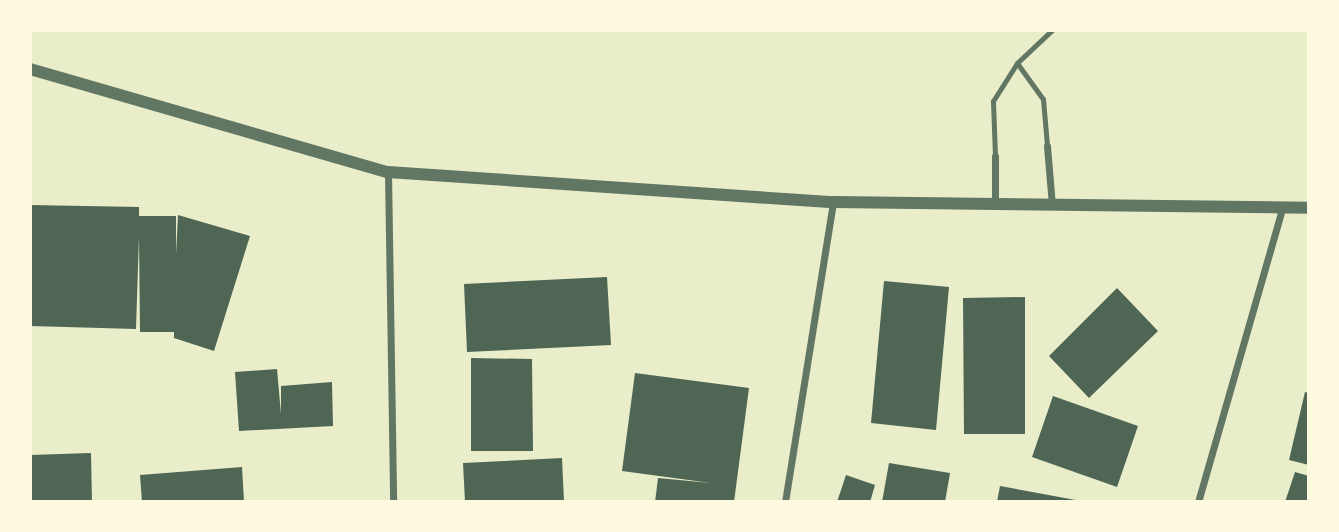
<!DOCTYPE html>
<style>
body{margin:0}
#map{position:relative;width:1339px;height:532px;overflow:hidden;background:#e9edc9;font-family:Spectral,serif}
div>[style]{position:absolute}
.building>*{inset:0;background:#4f6655}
.service>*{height:5px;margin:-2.5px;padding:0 2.5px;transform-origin:2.5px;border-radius:2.5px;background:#617663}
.minor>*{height:7px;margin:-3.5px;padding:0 3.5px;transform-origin:3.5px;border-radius:3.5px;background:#617663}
.tertiary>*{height:12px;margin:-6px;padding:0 6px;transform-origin:6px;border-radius:6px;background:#617663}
span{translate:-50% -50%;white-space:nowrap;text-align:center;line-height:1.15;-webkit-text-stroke:7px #fefae0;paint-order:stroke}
.frame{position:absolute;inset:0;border:32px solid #fefae0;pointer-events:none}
</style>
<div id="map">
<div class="building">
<div style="clip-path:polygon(30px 205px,139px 207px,139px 216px,176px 216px,176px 254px,178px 215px,250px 236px,214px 351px,174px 338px,174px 332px,140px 332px,139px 236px,136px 329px,30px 326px)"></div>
<div style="clip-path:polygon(607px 277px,611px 345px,467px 352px,464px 284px)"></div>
<div style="clip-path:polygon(884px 281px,949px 287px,936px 430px,871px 423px)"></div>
<div style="clip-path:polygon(1117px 288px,1158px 331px,1089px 398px,1049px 356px)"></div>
<div style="clip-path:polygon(1025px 297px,1025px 434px,964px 434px,963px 298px)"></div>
<div style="clip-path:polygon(471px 358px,532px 359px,533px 451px,471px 451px)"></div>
<div style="clip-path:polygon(277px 369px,281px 414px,281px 386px,332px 382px,333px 426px,239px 431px,235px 372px)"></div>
<div style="clip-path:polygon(635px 373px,749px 388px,734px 502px,655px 502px,658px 478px,711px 483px,622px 471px)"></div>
<div style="clip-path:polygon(1305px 392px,1309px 393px,1309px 465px,1289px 460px)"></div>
<div style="clip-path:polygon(1053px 396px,1138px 426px,1117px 487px,1032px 457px)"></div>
<div style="clip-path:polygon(91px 453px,92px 502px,30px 502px,30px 455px)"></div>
<div style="clip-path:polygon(562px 458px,564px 502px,465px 502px,463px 463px)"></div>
<div style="clip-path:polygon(889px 463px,950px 473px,945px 502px,882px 502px)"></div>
<div style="clip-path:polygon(242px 467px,244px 502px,142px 502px,140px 475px)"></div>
<div style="clip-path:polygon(1295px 472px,1309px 476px,1309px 502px,1285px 502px)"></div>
<div style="clip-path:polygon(846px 475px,875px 485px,870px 502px,837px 502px)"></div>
<div style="clip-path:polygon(1000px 486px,1081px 501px,1081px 502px,997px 502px)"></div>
</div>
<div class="service">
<div style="left:1017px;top:63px;width:44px;rotate:54.2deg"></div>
<div style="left:1043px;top:99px;width:47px;rotate:85.1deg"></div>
<div style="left:995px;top:156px;width:55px;rotate:-92.1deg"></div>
<div style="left:993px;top:101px;width:45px;rotate:-57.7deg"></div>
<div style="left:1017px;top:63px;width:48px;rotate:-43.3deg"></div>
</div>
<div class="minor">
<div style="left:1047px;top:146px;width:60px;rotate:85.2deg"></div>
<div style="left:388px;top:172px;width:330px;rotate:89.1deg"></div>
<div style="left:995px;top:205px;width:49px;rotate:-90deg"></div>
<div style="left:785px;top:502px;width:304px;rotate:-80.9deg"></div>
<div style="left:1198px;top:502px;width:305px;rotate:-74deg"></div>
</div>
<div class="tertiary">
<div style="left:30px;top:69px;width:373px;rotate:16.1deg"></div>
<div style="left:388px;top:172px;width:446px;rotate:3.9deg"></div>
<div style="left:833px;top:202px;width:476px;rotate:0.7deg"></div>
</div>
<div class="frame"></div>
</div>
